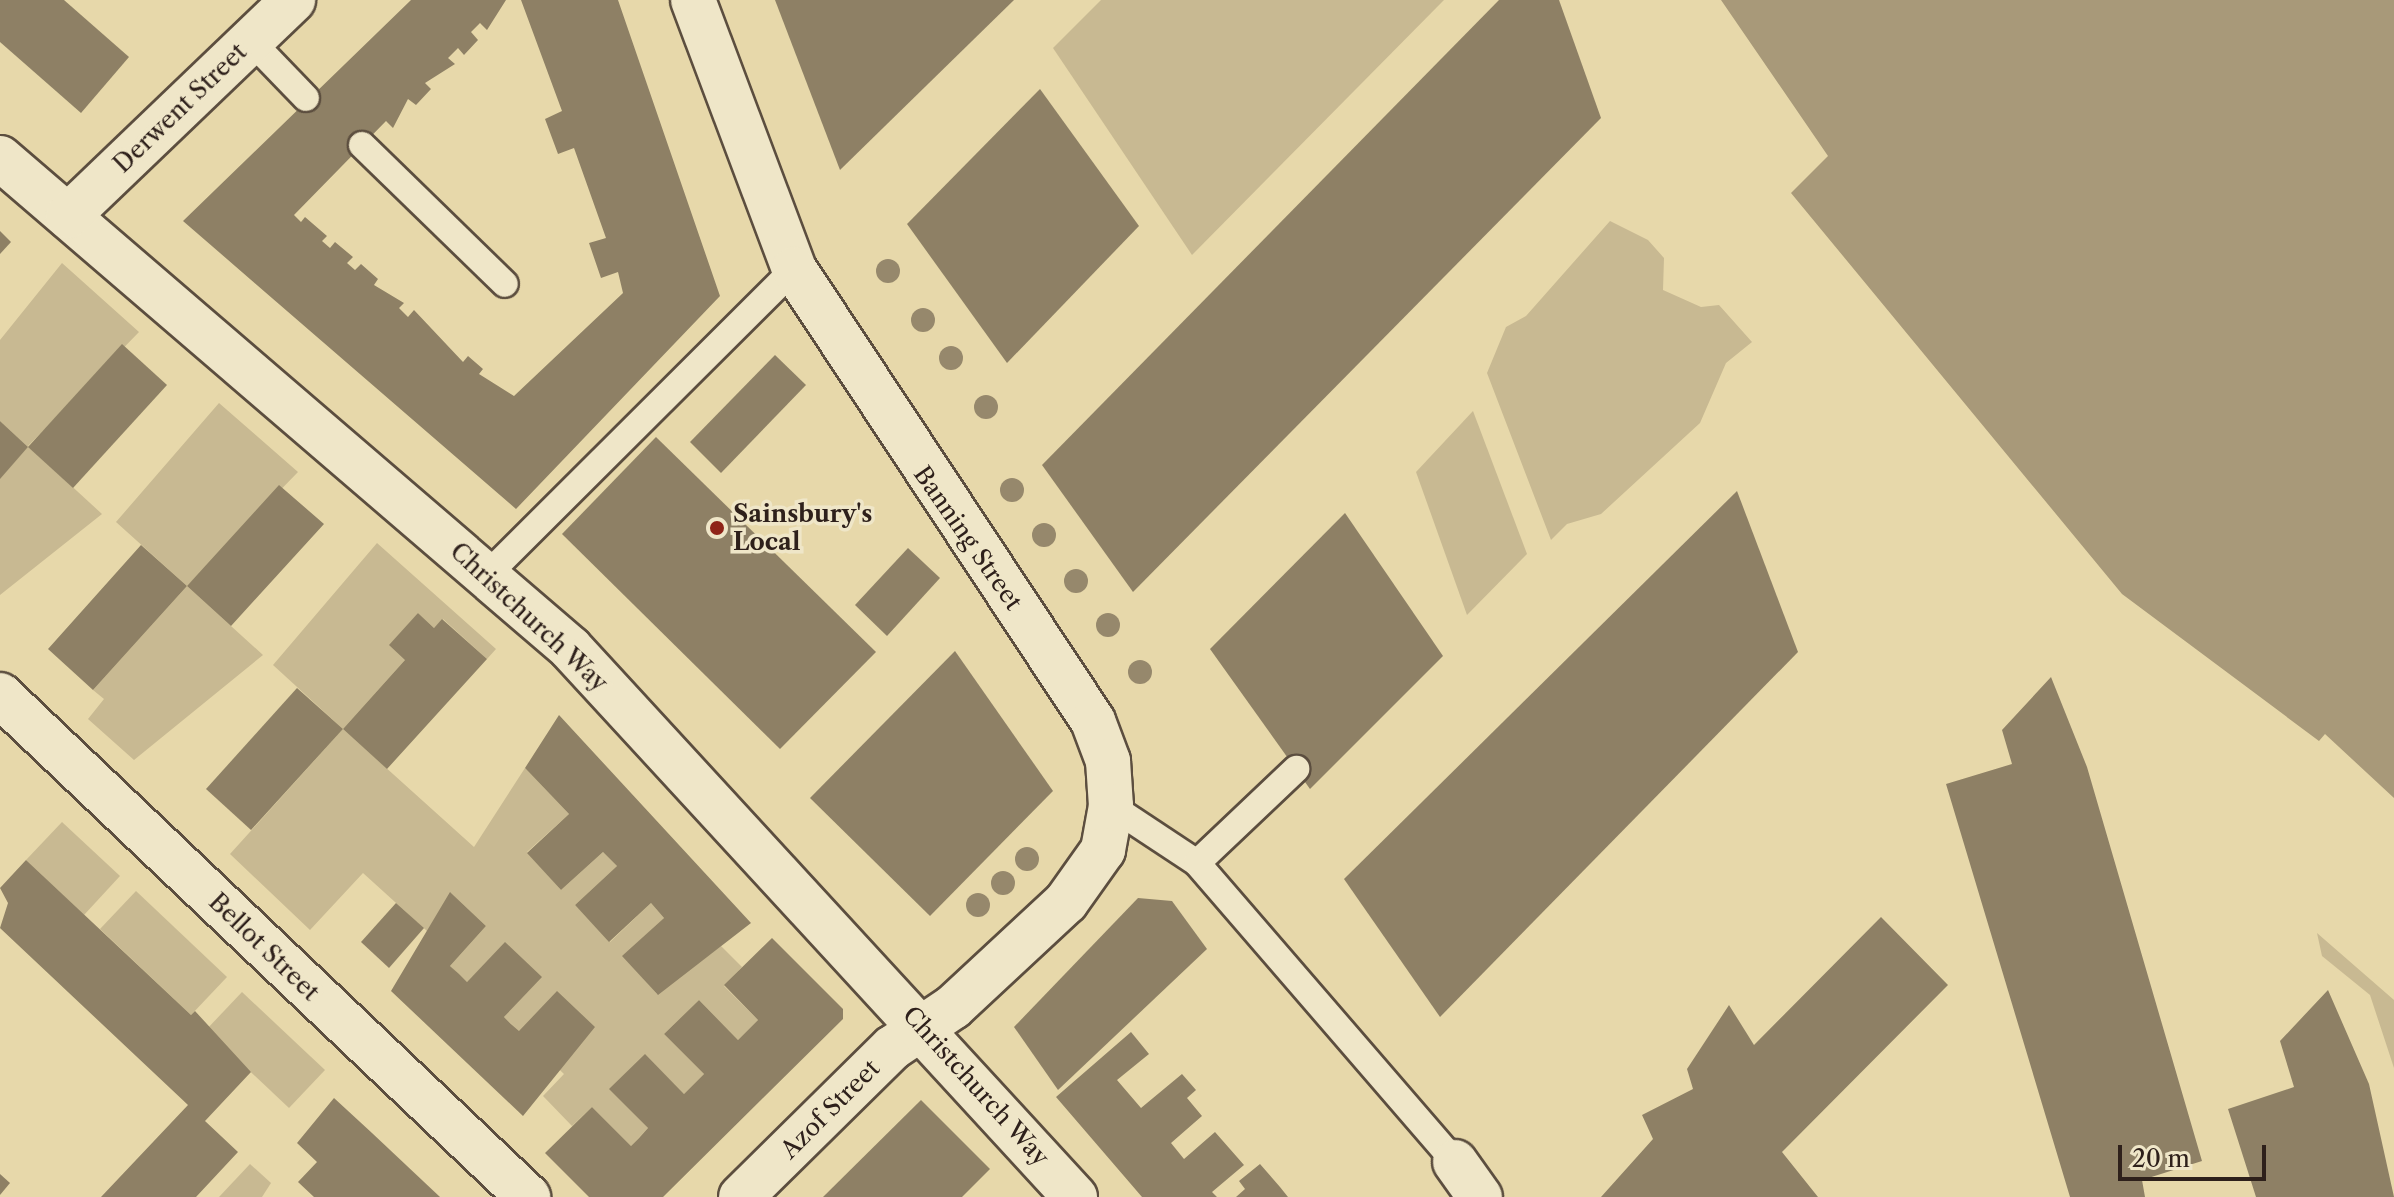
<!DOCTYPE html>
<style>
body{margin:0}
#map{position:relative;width:2394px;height:1197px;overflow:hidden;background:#e7d8aa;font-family:"Libre Caslon Text",serif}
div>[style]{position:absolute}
.green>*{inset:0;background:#c8b992}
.water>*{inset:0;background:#a89979}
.building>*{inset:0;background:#8e8065}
.roads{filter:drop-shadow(2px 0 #5c4e3f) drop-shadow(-2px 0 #5c4e3f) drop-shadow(0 2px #5c4e3f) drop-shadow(0 -2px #5c4e3f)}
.lane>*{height:26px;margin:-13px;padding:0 13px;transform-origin:13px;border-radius:13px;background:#efe6c8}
.street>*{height:44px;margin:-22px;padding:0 22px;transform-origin:22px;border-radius:22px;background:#efe6c8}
.trees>*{width:24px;height:24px;margin:-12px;border-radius:50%;background:#96886c}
.dots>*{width:22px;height:22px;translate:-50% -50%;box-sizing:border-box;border:4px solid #efe6c8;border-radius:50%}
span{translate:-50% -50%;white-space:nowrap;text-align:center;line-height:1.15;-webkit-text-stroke:7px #efe6c8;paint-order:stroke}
.street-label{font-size:24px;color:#2e201b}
.poi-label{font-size:24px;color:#2e201b;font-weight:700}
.left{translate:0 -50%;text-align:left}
.scale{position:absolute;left:2118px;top:1145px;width:148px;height:36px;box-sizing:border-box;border:4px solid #2e201b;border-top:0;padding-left:10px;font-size:24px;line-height:28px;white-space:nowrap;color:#2e201b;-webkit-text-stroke:6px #efe6c8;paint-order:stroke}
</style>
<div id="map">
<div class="green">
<div style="clip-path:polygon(1101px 0,1444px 0,1192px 255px,1053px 48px)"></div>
<div style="clip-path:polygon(1610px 221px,1648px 240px,1664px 258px,1663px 290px,1701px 307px,1719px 305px,1752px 342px,1726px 363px,1700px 423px,1601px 514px,1567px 524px,1551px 540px,1487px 373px,1506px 327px,1526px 316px)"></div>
<div style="clip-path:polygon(62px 263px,139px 332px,28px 446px,102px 514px,0 595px,0 478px,28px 447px,0 421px,0 340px)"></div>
<div style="clip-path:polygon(219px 403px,298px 472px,187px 586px,263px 655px,134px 760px,88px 719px,104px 699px,93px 690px,187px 586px,116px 522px)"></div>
<div style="clip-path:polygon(1473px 411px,1527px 554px,1467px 615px,1416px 472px)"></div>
<div style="clip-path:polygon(377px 543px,496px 649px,487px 659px,443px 619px,434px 628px,418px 613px,405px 660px,343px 729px,474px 847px,525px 768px,569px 814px,527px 852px,561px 890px,603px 852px,617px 866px,575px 905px,610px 942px,651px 903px,664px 918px,623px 956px,657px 994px,721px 946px,742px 967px,724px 986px,758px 1020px,738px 1040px,699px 1000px,664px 1034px,704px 1074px,684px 1094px,645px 1055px,610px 1089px,648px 1128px,631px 1146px,592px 1107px,572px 1126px,543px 1096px,564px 1074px,504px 1017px,541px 977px,505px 943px,467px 982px,450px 966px,486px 926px,451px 893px,427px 931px,363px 873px,310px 930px,230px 854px,343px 729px,273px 665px)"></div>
<div style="clip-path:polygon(62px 822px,120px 876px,84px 915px,26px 860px)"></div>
<div style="clip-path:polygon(136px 891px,227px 977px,191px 1015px,100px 929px)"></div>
<div style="clip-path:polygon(2317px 933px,2394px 1000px,2394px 1068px,2370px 995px,2322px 956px)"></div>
<div style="clip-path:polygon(242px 992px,325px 1070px,289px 1108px,206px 1030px)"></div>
<div style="clip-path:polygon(250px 1164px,271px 1183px,262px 1197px,219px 1197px)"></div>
</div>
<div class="water">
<div style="clip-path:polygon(1721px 0,2394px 0,2394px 798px,2325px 734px,2319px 741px,2122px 594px,1791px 193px,1828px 156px)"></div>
</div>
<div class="building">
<div style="clip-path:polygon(0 0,64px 0,129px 57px,81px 113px,0 42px)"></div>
<div style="clip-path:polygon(411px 0,506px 0,487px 30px,480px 23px,471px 32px,478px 40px,464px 55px,458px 48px,448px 58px,455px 64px,425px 83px,431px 89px,416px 105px,408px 99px,393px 128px,386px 121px,294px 215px,301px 222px,305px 217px,327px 236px,322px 241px,330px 248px,335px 242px,353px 257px,347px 263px,355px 270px,361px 264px,378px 279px,374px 285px,404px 303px,399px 308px,408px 317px,414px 310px,463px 362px,468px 356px,483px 369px,479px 374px,514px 396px,623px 293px,618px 272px,601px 278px,589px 243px,606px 238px,574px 148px,558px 154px,545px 119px,562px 111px,521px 0,618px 0,720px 296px,516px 509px,183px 221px)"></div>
<div style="clip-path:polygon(775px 0,1014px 0,840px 170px)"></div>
<div style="clip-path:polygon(1499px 0,1559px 0,1601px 118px,1133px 592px,1042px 465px)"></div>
<div style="clip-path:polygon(1040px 89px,1139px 226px,1007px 363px,907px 224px)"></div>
<div style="clip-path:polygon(0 231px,11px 242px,0 254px)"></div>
<div style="clip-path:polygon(122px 344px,167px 385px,73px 488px,28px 447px)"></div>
<div style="clip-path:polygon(775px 355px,806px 385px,721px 473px,690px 442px)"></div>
<div style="clip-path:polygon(0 421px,28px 447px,0 479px)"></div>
<div style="clip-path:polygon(656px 437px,876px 652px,780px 749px,562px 534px)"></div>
<div style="clip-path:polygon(279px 485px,324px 524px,231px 626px,187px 586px,93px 690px,48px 649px,141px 545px,187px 586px)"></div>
<div style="clip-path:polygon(1737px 491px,1798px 652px,1440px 1017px,1344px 879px)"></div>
<div style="clip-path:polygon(1345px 513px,1443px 656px,1310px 789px,1210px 649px)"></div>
<div style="clip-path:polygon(908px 548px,940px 578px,887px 636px,855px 605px)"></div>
<div style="clip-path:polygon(418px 613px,434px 628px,442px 619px,487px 659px,387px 769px,343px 729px,405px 660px,389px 645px)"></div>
<div style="clip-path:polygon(955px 651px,1053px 791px,930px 916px,810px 798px)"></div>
<div style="clip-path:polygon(2051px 677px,2087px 767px,2202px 1161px,2142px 1180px,2145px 1197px,2070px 1197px,1946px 784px,2012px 764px,2002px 730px)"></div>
<div style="clip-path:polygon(297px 688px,343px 729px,251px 830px,206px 789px)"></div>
<div style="clip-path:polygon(559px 715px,751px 923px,658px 995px,622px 956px,664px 918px,651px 903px,609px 942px,575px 905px,617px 866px,603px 852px,561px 890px,527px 853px,569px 814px,525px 768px)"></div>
<div style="clip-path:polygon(26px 860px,191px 1015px,195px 1011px,251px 1072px,205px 1121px,238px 1152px,196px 1197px,101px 1197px,188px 1105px,0 928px,8px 903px,0 888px)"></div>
<div style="clip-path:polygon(450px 892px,486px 926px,450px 966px,459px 974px,467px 982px,505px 942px,542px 977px,504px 1017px,511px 1024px,519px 1031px,557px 991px,595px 1027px,523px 1116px,391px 991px)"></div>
<div style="clip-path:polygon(1138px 898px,1172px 901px,1207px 949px,1058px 1090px,1014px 1027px)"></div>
<div style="clip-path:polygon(396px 903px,424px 928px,389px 968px,361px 942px)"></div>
<div style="clip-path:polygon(1881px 917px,1948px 985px,1782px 1152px,1818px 1197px,1601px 1197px,1653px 1139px,1642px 1115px,1693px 1089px,1687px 1069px,1729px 1005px,1754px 1045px)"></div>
<div style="clip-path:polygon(772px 938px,843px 1009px,843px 1019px,663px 1197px,589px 1197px,545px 1153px,592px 1107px,631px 1146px,639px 1138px,648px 1128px,609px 1089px,645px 1054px,684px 1094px,704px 1074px,664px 1034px,699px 1000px,738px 1040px,758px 1020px,724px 985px)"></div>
<div style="clip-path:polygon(2328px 990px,2369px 1084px,2394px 1197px,2256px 1197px,2228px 1109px,2294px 1087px,2280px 1041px)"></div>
<div style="clip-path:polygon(1131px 1032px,1149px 1054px,1117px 1080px,1141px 1108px,1182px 1074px,1196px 1090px,1187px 1098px,1202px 1116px,1171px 1143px,1184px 1159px,1215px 1132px,1244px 1165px,1212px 1192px,1217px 1197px,1142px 1197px,1056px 1097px)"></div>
<div style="clip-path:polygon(334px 1098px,372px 1133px,440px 1197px,314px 1197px,298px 1182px,317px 1162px,297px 1143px)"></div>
<div style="clip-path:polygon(921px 1100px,990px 1169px,962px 1197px,823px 1197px)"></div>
<div style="clip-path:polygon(1260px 1164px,1280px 1187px,1288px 1197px,1236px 1197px,1245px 1189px,1239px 1181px)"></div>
<div style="clip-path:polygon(0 1174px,10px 1183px,0 1195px)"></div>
</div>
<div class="roads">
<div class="lane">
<div style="left:251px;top:41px;width:79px;rotate:46deg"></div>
<div style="left:362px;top:145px;width:199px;rotate:44.2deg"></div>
<div style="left:486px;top:576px;width:435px;rotate:-44.9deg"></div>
<div style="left:1111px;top:806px;width:103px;rotate:33.5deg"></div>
<div style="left:1197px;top:863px;width:395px;rotate:49.2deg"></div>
<div style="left:1197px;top:863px;width:137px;rotate:-43.5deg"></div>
</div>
<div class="street">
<div style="left:693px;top:0;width:287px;rotate:69.4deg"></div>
<div style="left:794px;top:269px;width:542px;rotate:56.52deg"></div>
<div style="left:1093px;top:721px;width:43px;rotate:69.4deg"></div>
<div style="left:1108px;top:761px;width:45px;rotate:86.2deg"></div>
<div style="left:1111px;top:806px;width:45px;rotate:100.3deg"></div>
<div style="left:1103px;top:850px;width:64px;rotate:125.4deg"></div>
<div style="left:1066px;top:902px;width:154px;rotate:137.1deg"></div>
<div style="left:953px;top:1007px;width:73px;rotate:146.1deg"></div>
<div style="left:892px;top:1048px;width:212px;rotate:135.4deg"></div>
<div style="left:0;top:158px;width:752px;rotate:40.68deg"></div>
<div style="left:570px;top:648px;width:746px;rotate:47.39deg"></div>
<div style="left:68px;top:216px;width:312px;rotate:-43.8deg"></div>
<div style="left:0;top:695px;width:729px;rotate:43.55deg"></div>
<div style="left:1455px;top:1162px;width:43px;rotate:54.5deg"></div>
</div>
</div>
<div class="trees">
<div style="left:888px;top:271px"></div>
<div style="left:923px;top:320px"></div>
<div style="left:951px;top:358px"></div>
<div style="left:986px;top:407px"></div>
<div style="left:1012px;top:490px"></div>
<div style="left:1044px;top:535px"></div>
<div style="left:1076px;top:581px"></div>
<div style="left:1108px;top:625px"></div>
<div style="left:1140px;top:672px"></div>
<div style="left:1027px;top:859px"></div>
<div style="left:1003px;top:883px"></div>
<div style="left:978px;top:905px"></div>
</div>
<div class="dots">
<div style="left:717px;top:528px;background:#8f2418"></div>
</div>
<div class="street-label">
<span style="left:180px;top:108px;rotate:-44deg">Derwent Street</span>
<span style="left:968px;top:538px;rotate:55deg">Banning Street</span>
<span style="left:529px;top:617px;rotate:43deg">Christchurch Way</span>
<span style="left:264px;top:947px;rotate:44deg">Bellot Street</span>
<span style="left:976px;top:1086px;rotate:48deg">Christchurch Way</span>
<span style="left:830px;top:1109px;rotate:-45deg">Azof Street</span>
</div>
<div class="poi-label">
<span class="left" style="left:733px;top:528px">Sainsbury's<br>Local</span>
</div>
<div class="scale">20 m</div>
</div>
